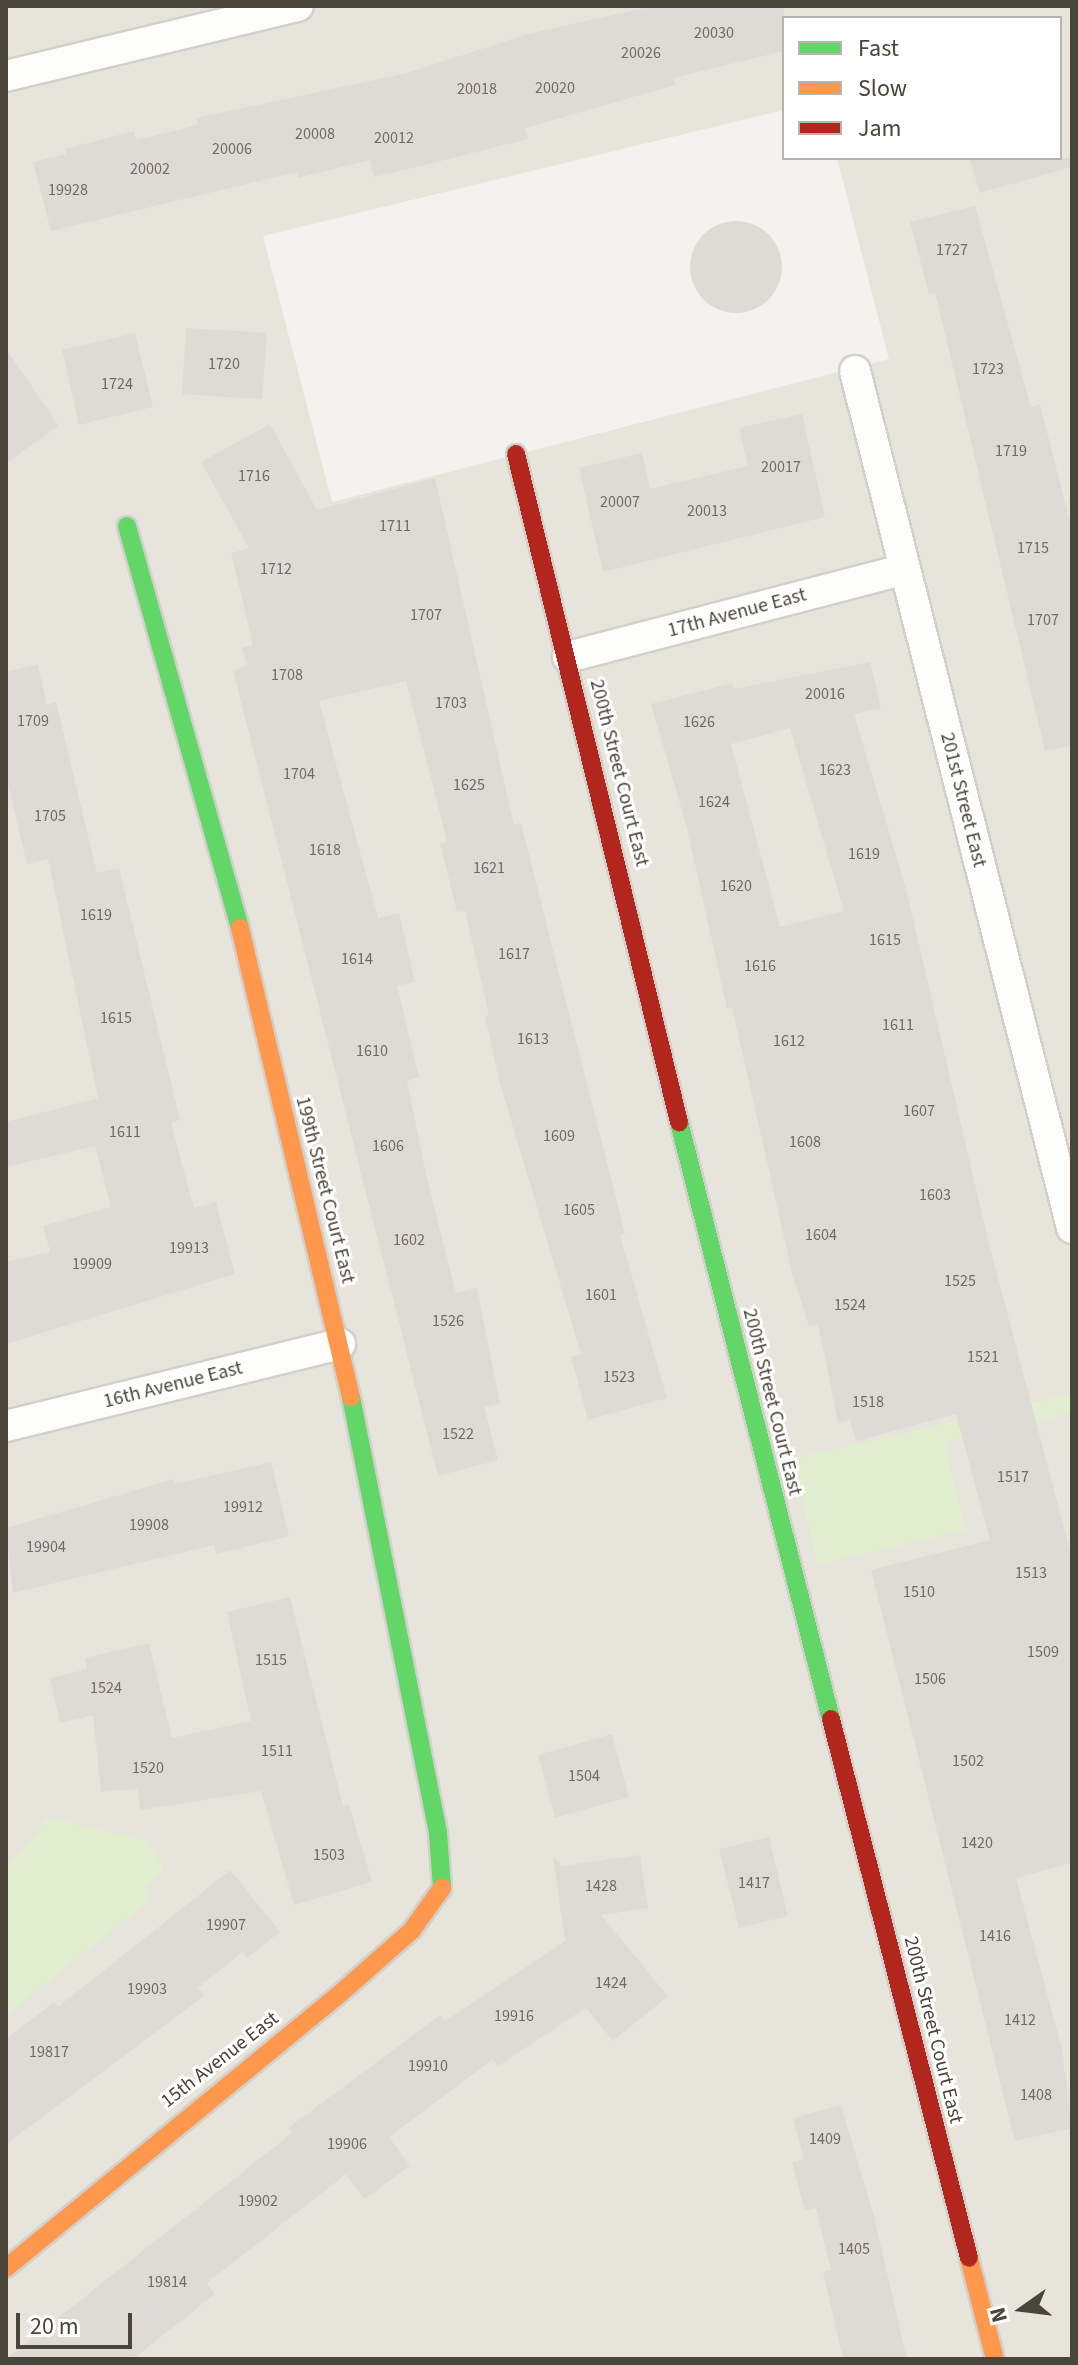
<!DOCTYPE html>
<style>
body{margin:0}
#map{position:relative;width:1078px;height:2365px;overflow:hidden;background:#f4f2ee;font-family:"Source Sans 3",sans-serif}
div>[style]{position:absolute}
.residential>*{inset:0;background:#e7e4dc}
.green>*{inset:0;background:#e1eecf}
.building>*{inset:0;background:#dedbd6}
.round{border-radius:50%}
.roads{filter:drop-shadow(2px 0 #d2d0cb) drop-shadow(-2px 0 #d2d0cb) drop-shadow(0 2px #d2d0cb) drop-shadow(0 -2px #d2d0cb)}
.street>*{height:30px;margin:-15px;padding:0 15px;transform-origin:15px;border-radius:15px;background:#fdfdfc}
.fast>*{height:18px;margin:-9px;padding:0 9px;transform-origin:9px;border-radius:9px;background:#63d668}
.slow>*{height:18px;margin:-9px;padding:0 9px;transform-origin:9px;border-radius:9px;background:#ff974d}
.jam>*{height:18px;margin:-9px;padding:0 9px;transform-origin:9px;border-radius:9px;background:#b3261e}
span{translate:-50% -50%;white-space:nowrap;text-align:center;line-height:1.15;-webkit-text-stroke:6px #fff;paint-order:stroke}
.number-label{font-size:16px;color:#706a61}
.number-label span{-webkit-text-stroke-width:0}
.street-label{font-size:20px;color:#4b4439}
.frame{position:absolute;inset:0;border:8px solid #4b4439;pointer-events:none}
.legend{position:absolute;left:782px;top:16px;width:280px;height:144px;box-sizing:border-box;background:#fff;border:2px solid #b7b4b0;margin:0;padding:10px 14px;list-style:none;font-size:24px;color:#4b4439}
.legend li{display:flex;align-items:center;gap:16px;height:40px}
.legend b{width:40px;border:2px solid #b7b4b0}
.north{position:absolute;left:982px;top:2269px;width:80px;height:80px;-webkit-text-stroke:6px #fff;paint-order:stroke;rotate:256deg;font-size:22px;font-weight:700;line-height:32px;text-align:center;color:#4b4439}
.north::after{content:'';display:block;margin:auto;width:28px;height:36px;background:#4b4439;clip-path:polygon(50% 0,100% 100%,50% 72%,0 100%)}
.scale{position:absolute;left:16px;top:2313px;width:116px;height:36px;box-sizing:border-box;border:4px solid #4b4439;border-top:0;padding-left:10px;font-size:24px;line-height:28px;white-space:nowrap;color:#4b4439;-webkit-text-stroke:6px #fff;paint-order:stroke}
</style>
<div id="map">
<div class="residential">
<div style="clip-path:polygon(evenodd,6px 6px,1072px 6px,1072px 2359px,6px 2359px,6px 6px,784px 18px,1060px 18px,1060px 158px,837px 158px,889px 359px,332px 502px,263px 236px,784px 110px,784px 18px)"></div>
</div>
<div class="green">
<div style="clip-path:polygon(1072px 1394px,1072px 1413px,945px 1442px,965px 1530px,818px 1565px,793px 1459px)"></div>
<div style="clip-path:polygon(43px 1817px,146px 1840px,164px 1869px,144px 1887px,149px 1901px,6px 2015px,6px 1866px,38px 1835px)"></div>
</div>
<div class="building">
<div style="clip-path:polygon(653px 6px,784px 6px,784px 51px,673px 78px,675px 85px,525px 128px,528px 139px,437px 162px,374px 177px,370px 160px,298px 178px,297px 172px,51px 231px,33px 162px,66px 154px,65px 149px,134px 131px,136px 140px,198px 125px,196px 118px,407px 73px,528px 34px)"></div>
<div style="clip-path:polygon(969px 158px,1070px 158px,1072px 167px,980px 193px)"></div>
<div style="clip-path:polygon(975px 206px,1031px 407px,1040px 404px,1072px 530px,1072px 745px,1045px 751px,935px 292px,929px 294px,910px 222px)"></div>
<div class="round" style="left:690px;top:221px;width:92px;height:92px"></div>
<div style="clip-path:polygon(186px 328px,267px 333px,262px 399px,182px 394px)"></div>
<div style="clip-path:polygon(135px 333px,153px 407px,79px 425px,62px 350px)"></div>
<div style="clip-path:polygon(6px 349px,59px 426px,6px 463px)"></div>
<div style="clip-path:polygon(802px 414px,825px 517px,603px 572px,579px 468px,642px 453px,650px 489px,748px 466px,739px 428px)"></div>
<div style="clip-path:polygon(270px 424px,317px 510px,435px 478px,514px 825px,521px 823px,625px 1234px,620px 1235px,667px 1398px,588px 1420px,571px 1357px,581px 1354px,499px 1080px,485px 1016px,489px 1015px,465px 911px,457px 912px,440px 843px,447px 841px,406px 681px,319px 701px,378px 918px,399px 913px,415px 982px,397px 986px,419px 1077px,407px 1081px,427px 1179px,456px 1293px,477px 1288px,500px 1403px,484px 1407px,498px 1460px,438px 1476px,233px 670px,247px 666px,242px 648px,253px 645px,231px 553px,249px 548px,201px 462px)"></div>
<div style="clip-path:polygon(evenodd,870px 662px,881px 708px,854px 714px,906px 889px,988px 1240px,1072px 1558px,1072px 1863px,1016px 1878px,1062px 2049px,1072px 2128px,1015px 2141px,871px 1570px,990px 1540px,956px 1414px,856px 1441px,850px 1420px,838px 1423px,818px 1324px,809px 1327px,792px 1273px,732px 1007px,727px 1008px,687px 828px,651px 704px,732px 683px,734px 689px,870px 662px,790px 728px,844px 911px,780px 927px,731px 744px,790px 728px)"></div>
<div style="clip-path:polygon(38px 664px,47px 705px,56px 702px,97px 873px,119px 868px,180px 1120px,171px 1123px,194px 1208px,216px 1202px,235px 1274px,6px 1344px,6px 1262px,50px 1252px,43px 1226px,111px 1207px,95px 1146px,6px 1167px,6px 1122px,98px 1098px,48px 859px,27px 864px,6px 775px,6px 672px)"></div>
<div style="clip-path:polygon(271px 1462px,289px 1536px,216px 1554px,214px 1545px,13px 1593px,6px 1528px,174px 1479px,175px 1484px)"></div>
<div style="clip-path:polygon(290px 1597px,343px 1806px,349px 1804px,372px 1882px,294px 1905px,261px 1791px,140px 1810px,138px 1789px,101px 1792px,93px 1715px,60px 1723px,50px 1678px,87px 1669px,85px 1658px,149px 1643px,172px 1738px,251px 1721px,227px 1612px)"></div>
<div style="clip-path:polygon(612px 1734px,629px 1797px,555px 1818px,538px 1755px)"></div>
<div style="clip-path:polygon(769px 1837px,788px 1916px,739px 1928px,719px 1849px)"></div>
<div style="clip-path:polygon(640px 1855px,648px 1908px,601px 1915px,668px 1996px,613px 2041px,586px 2008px,498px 2066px,493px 2059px,389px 2137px,410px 2166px,364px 2199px,346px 2174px,207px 2283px,215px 2294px,133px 2359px,6px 2359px,292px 2133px,288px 2128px,440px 2015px,445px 2021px,565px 1941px,553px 1856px,562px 1866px)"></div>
<div style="clip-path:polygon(230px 1870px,280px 1932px,247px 1958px,242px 1952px,198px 1988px,204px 1996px,6px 2144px,6px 2039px,54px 2002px,58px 2007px)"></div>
<div style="clip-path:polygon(841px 2105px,874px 2216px,907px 2359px,843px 2359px,823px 2272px,831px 2270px,816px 2208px,805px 2211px,792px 2162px,804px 2159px,793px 2118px)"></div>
</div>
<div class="roads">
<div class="street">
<div style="left:6px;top:76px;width:300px;rotate:-13.5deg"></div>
<div style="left:855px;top:371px;width:884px;rotate:75.79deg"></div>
<div style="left:568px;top:657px;width:348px;rotate:-14.6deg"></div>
<div style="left:6px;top:1426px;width:344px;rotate:-13.8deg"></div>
</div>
<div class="fast">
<div style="left:127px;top:526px;width:418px;rotate:74.3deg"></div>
<div style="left:679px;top:1122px;width:616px;rotate:75.72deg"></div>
<div style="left:351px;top:1397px;width:445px;rotate:78.7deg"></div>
<div style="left:438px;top:1833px;width:55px;rotate:85.8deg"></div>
</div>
<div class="slow">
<div style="left:240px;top:928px;width:482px;rotate:76.7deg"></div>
<div style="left:969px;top:2258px;width:104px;rotate:75.6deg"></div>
<div style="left:6px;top:2268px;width:426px;rotate:-39.4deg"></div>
<div style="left:335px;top:1998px;width:103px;rotate:-41.4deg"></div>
<div style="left:412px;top:1930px;width:52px;rotate:-54.5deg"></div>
</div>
<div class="jam">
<div style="left:516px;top:454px;width:688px;rotate:76.29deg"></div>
<div style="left:831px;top:1719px;width:556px;rotate:75.64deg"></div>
</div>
</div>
<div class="number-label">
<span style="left:714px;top:33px">20030</span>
<span style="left:641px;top:53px">20026</span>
<span style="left:555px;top:88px">20020</span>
<span style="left:477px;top:89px">20018</span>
<span style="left:315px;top:134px">20008</span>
<span style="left:394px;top:138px">20012</span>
<span style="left:232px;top:149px">20006</span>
<span style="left:150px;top:169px">20002</span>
<span style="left:68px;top:190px">19928</span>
<span style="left:952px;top:250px">1727</span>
<span style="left:224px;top:364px">1720</span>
<span style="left:988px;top:369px">1723</span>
<span style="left:117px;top:384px">1724</span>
<span style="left:1011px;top:451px">1719</span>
<span style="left:781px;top:467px">20017</span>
<span style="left:254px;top:476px">1716</span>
<span style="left:620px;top:502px">20007</span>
<span style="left:707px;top:511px">20013</span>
<span style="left:395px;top:526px">1711</span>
<span style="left:1033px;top:548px">1715</span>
<span style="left:276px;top:569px">1712</span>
<span style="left:426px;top:615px">1707</span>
<span style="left:1043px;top:620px">1707</span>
<span style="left:287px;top:675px">1708</span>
<span style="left:825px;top:694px">20016</span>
<span style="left:451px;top:703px">1703</span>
<span style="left:33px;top:721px">1709</span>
<span style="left:699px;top:722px">1626</span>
<span style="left:835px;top:770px">1623</span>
<span style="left:299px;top:774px">1704</span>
<span style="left:469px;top:785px">1625</span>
<span style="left:714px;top:802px">1624</span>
<span style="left:50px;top:816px">1705</span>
<span style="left:325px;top:850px">1618</span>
<span style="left:864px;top:854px">1619</span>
<span style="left:489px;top:868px">1621</span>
<span style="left:736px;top:886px">1620</span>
<span style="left:96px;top:915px">1619</span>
<span style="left:885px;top:940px">1615</span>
<span style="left:514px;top:954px">1617</span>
<span style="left:357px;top:959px">1614</span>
<span style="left:760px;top:966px">1616</span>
<span style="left:116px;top:1018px">1615</span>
<span style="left:898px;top:1025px">1611</span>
<span style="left:533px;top:1039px">1613</span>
<span style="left:789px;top:1041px">1612</span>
<span style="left:372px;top:1051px">1610</span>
<span style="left:919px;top:1111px">1607</span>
<span style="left:125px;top:1132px">1611</span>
<span style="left:559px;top:1136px">1609</span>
<span style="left:805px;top:1142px">1608</span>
<span style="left:388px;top:1146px">1606</span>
<span style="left:935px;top:1195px">1603</span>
<span style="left:579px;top:1210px">1605</span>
<span style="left:821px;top:1235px">1604</span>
<span style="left:409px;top:1240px">1602</span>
<span style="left:189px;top:1248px">19913</span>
<span style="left:92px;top:1264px">19909</span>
<span style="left:960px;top:1281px">1525</span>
<span style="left:601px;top:1295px">1601</span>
<span style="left:850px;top:1305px">1524</span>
<span style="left:448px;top:1321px">1526</span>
<span style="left:983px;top:1357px">1521</span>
<span style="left:619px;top:1377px">1523</span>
<span style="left:868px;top:1402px">1518</span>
<span style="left:458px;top:1434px">1522</span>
<span style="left:1013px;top:1477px">1517</span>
<span style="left:243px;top:1507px">19912</span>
<span style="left:149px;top:1525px">19908</span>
<span style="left:46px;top:1547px">19904</span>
<span style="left:1031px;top:1573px">1513</span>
<span style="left:919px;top:1592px">1510</span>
<span style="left:1043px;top:1652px">1509</span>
<span style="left:271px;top:1660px">1515</span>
<span style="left:930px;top:1679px">1506</span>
<span style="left:106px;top:1688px">1524</span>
<span style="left:277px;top:1751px">1511</span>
<span style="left:968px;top:1761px">1502</span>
<span style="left:148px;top:1768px">1520</span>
<span style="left:584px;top:1776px">1504</span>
<span style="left:977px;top:1843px">1420</span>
<span style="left:329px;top:1855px">1503</span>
<span style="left:754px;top:1883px">1417</span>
<span style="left:601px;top:1886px">1428</span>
<span style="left:226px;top:1925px">19907</span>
<span style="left:995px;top:1936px">1416</span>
<span style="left:611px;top:1983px">1424</span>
<span style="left:147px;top:1989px">19903</span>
<span style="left:514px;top:2016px">19916</span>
<span style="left:1020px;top:2020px">1412</span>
<span style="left:49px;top:2052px">19817</span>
<span style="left:428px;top:2066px">19910</span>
<span style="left:1036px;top:2095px">1408</span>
<span style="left:825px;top:2139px">1409</span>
<span style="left:347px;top:2144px">19906</span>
<span style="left:258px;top:2201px">19902</span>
<span style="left:854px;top:2249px">1405</span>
<span style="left:167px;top:2282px">19814</span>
</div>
<div class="street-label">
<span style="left:737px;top:613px;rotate:-15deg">17th Avenue East</span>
<span style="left:619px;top:773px;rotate:76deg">200th Street Court East</span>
<span style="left:963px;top:800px;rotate:76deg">201st Street East</span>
<span style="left:325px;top:1190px;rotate:76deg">199th Street Court East</span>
<span style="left:173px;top:1385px;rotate:-14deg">16th Avenue East</span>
<span style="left:772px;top:1402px;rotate:76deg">200th Street Court East</span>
<span style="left:933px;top:2030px;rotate:76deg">200th Street Court East</span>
<span style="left:220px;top:2060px;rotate:-38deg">15th Avenue East</span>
</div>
<div class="frame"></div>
<ul class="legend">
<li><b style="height:10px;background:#63d668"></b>Fast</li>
<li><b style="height:10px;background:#ff974d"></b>Slow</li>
<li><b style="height:10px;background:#b3261e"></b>Jam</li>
</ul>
<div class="north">N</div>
<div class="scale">20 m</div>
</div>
